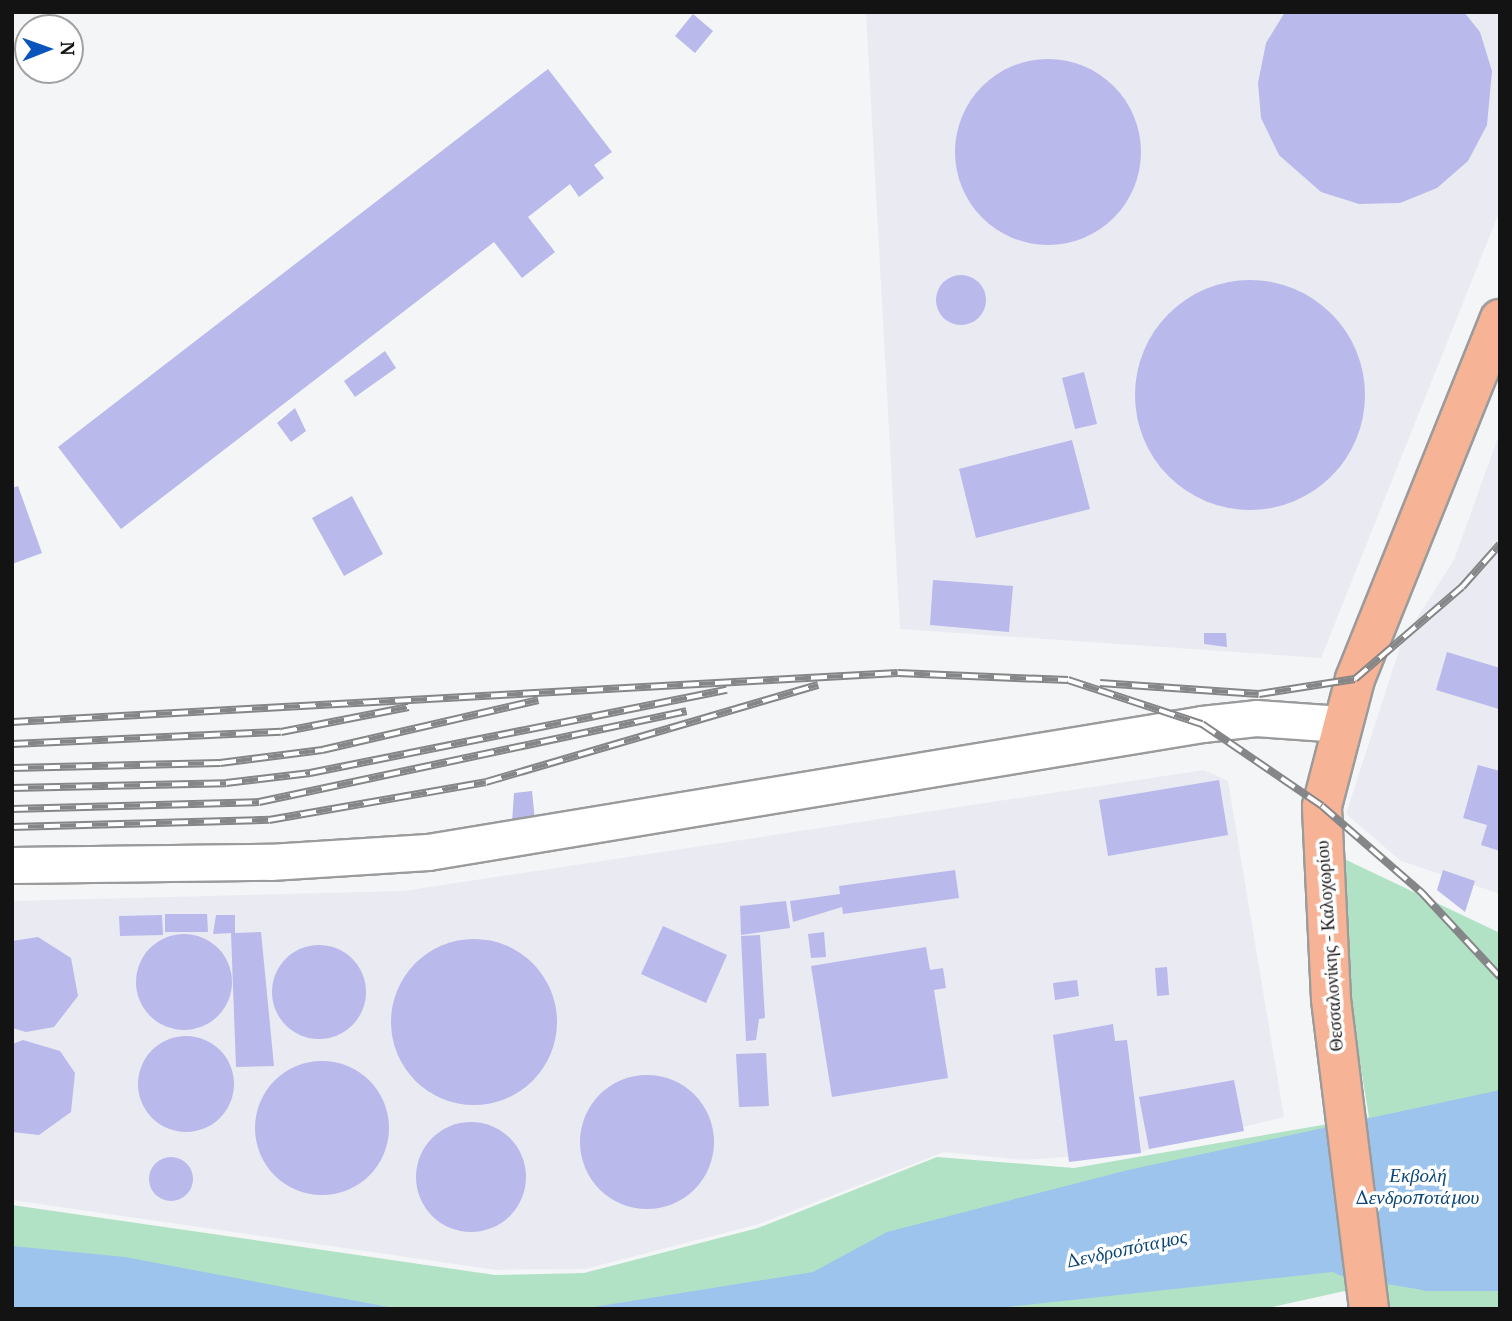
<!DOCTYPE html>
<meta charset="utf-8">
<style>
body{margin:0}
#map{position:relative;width:1512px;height:1321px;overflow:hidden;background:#f4f5f6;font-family:"PT Serif",serif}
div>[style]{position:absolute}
.built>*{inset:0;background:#eaeaf3}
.green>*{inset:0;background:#b2e2c5}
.water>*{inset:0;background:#9dc4ec}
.river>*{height:49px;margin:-24.5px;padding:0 24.5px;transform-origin:24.5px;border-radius:24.5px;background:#9dc4ec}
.building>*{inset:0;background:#b9b9eb}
.round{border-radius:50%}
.roads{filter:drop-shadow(2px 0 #9b9b9c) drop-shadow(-2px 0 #9b9b9c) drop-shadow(0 2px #9b9b9c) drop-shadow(0 -2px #9b9b9c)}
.minor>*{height:35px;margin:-17.5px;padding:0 17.5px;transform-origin:17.5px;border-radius:17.5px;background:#fff}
.major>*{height:38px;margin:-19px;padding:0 19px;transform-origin:19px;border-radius:19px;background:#f7b395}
.rail>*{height:8px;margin-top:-4px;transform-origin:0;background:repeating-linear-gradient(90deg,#fff 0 16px,#858687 0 32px);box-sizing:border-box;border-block:2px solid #858687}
span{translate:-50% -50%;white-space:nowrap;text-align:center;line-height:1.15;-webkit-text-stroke:7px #fff;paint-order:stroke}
.street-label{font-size:18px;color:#131314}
.water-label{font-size:19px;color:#0b4677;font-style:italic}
.frame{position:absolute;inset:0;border:14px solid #131314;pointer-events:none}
.north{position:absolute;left:14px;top:14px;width:70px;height:70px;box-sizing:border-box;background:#fff;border:2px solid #a1a1a1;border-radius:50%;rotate:89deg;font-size:19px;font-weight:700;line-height:28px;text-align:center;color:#131314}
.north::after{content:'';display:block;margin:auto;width:24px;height:32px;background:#0a54be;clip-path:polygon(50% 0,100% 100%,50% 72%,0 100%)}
</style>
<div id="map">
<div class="built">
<div style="clip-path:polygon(866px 12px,1500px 12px,1500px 210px,1321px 658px,900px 629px)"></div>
<div style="clip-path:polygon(1500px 432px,1500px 894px,1401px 861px,1346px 814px,1402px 641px,1454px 560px)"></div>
<div style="clip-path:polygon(1204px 770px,1228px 781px,1284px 1117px,1140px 1152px,1024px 1160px,944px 1152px,759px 1224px,585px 1269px,496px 1270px,12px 1200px,12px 901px,403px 891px)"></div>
</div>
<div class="green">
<div style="clip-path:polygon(1340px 857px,1500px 933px,1500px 1309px,1388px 1309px,1381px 1283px,1263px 1309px,12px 1309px,12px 1205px,495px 1275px,584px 1273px,758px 1228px,937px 1157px,1074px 1168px,1369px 1117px,1351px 1007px)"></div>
</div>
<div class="water">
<div style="clip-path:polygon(1500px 1090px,1500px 1260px,1463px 1258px,988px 1309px,581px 1309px,813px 1272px,887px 1232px,1128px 1170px)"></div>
<div style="clip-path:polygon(12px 1246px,125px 1257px,399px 1309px,12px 1309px)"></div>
</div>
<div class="river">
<div style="left:1348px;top:1252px;width:82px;rotate:9.8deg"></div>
<div style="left:1429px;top:1266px;width:71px"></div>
</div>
<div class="building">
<div style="clip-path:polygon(1285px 12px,1464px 12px,1480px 32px,1492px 71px,1487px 125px,1468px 161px,1437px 188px,1400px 203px,1359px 204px,1321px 192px,1279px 155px,1261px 118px,1258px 83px,1266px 43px)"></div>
<div style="clip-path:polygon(693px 14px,713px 31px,695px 53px,675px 36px)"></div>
<div class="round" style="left:955px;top:59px;width:186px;height:186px"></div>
<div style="clip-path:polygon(548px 69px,612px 152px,594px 165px,604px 178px,579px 197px,570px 184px,528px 217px,555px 252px,522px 278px,494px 242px,121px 529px,58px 447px)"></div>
<div class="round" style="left:936px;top:275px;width:50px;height:50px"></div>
<div class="round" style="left:1135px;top:280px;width:230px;height:230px"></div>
<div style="clip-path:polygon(385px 351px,396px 368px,355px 397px,344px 381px)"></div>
<div style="clip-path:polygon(1084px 372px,1097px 424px,1075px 429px,1062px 378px)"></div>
<div style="clip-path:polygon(295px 408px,306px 431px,291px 442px,277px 423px)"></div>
<div style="clip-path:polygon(1072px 440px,1090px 509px,976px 538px,959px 469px)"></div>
<div style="clip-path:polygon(18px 486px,42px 553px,12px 564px,12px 488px)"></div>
<div style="clip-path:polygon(352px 496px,383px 554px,344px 576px,312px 518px)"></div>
<div style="clip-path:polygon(933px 580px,1013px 586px,1009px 632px,930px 625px)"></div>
<div style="clip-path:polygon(1204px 633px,1226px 633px,1227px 647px,1204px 644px)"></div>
<div style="clip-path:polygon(1447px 652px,1500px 668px,1499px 709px,1436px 690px)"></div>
<div style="clip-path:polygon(1478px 765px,1500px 771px,1500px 851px,1481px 845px,1487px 825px,1463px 818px)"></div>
<div style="clip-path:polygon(1219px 780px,1228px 835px,1108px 856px,1099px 800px)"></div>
<div style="clip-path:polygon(532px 791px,535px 821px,512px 823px,514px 793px)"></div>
<div style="clip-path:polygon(955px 870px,959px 898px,843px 914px,842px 907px,793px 922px,790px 901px,840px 894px,839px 886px)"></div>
<div style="clip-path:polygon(1443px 870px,1475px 881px,1465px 912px,1437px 890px)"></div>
<div style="clip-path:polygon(786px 901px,790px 928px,741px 935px,740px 906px)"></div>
<div style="clip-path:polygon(165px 914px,207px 914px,208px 932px,165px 932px)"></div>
<div style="clip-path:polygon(162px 915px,163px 935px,120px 936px,119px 916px)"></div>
<div style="clip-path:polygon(216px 915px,235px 915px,235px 933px,261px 932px,274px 1066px,236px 1067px,231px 933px,213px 934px)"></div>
<div style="clip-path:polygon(663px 926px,727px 955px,706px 1003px,641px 974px)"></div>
<div style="clip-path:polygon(824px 932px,826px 957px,811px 958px,808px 934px)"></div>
<div class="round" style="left:136px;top:934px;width:96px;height:96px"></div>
<div style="clip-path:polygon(760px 935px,765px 1018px,759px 1019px,756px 1040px,746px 1041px,741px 936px)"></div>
<div style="clip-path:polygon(38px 937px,71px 958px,78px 996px,54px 1027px,26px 1032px,12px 1028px,12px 941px)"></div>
<div class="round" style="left:391px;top:939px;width:166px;height:166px"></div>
<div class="round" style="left:272px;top:945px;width:94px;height:94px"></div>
<div style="clip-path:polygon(926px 947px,930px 970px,943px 968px,946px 988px,934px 990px,948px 1078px,832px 1097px,811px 966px)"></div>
<div style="clip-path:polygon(1167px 967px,1169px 995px,1157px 996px,1155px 968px)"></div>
<div style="clip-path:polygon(1077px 980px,1079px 996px,1055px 1000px,1053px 983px)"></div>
<div style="clip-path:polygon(1113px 1024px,1115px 1041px,1127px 1040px,1141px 1153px,1069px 1162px,1053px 1035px)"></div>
<div class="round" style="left:138px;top:1036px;width:96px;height:96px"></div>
<div style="clip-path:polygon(23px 1040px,60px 1051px,75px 1073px,71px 1112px,39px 1135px,12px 1132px,12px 1044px)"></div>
<div style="clip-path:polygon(766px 1053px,769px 1106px,739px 1107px,736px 1054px)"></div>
<div class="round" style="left:255px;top:1061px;width:134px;height:134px"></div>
<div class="round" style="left:580px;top:1075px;width:134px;height:134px"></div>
<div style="clip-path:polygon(1234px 1080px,1244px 1131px,1149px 1149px,1139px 1097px)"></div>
<div class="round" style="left:416px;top:1122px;width:110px;height:110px"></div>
<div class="round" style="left:149px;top:1157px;width:44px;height:44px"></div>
</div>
<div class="roads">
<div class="minor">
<div style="left:12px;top:865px;width:258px;rotate:-0.7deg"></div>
<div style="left:270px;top:862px;width:158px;rotate:-3.6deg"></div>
<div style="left:428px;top:852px;width:785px;rotate:-9.39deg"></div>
<div style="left:1202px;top:724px;width:54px;rotate:-6.3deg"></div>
<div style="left:1256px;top:718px;width:85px;rotate:4deg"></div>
</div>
<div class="major">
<div style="left:1369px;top:1309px;width:312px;rotate:-97deg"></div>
<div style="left:1331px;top:999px;width:193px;rotate:-92.7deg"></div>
<div style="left:1322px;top:806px;width:131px;rotate:-75.4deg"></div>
<div style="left:1355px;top:679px;width:388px;rotate:-68.1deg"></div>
</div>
</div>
<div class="rail">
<div style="left:1100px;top:683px;width:159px;rotate:4deg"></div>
<div style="left:1259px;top:694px;width:97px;rotate:-8.9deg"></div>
<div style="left:1355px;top:679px;width:141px;rotate:-40.7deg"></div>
<div style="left:1462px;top:587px;width:57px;rotate:-48.5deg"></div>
<div style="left:12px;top:722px;width:887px;rotate:-3.17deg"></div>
<div style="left:898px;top:673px;width:170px;rotate:2.4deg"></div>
<div style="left:1068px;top:680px;width:141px;rotate:18.2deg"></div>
<div style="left:1202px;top:724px;width:145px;rotate:34.3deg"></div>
<div style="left:1322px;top:806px;width:133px;rotate:41deg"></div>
<div style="left:1422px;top:893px;width:115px;rotate:47.1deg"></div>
<div style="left:12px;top:744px;width:269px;rotate:-2.6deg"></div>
<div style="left:281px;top:732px;width:130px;rotate:-11.1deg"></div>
<div style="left:12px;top:768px;width:208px;rotate:-1.4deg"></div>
<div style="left:220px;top:763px;width:103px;rotate:-7.3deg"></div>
<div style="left:322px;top:750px;width:222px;rotate:-13deg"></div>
<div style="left:12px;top:788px;width:214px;rotate:-1.3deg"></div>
<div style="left:226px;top:783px;width:85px;rotate:-6.8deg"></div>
<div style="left:310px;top:773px;width:425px;rotate:-11.3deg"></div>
<div style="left:12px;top:809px;width:247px;rotate:-1.6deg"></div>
<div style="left:259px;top:802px;width:437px;rotate:-12deg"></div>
<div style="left:12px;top:827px;width:257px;rotate:-1.6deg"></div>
<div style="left:269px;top:820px;width:220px;rotate:-9.9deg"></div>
<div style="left:486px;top:782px;width:346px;rotate:-16.3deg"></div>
</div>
<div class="street-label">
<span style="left:1329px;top:946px;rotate:-94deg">Θεσσαλονίκης - Καλοχωρίου</span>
</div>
<div class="water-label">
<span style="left:1418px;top:1186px">Εκβολή<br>Δενδροποτάμου</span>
<span style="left:1127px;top:1248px;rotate:-12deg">Δενδροπόταμος</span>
</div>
<div class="frame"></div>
<div class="north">N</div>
</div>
